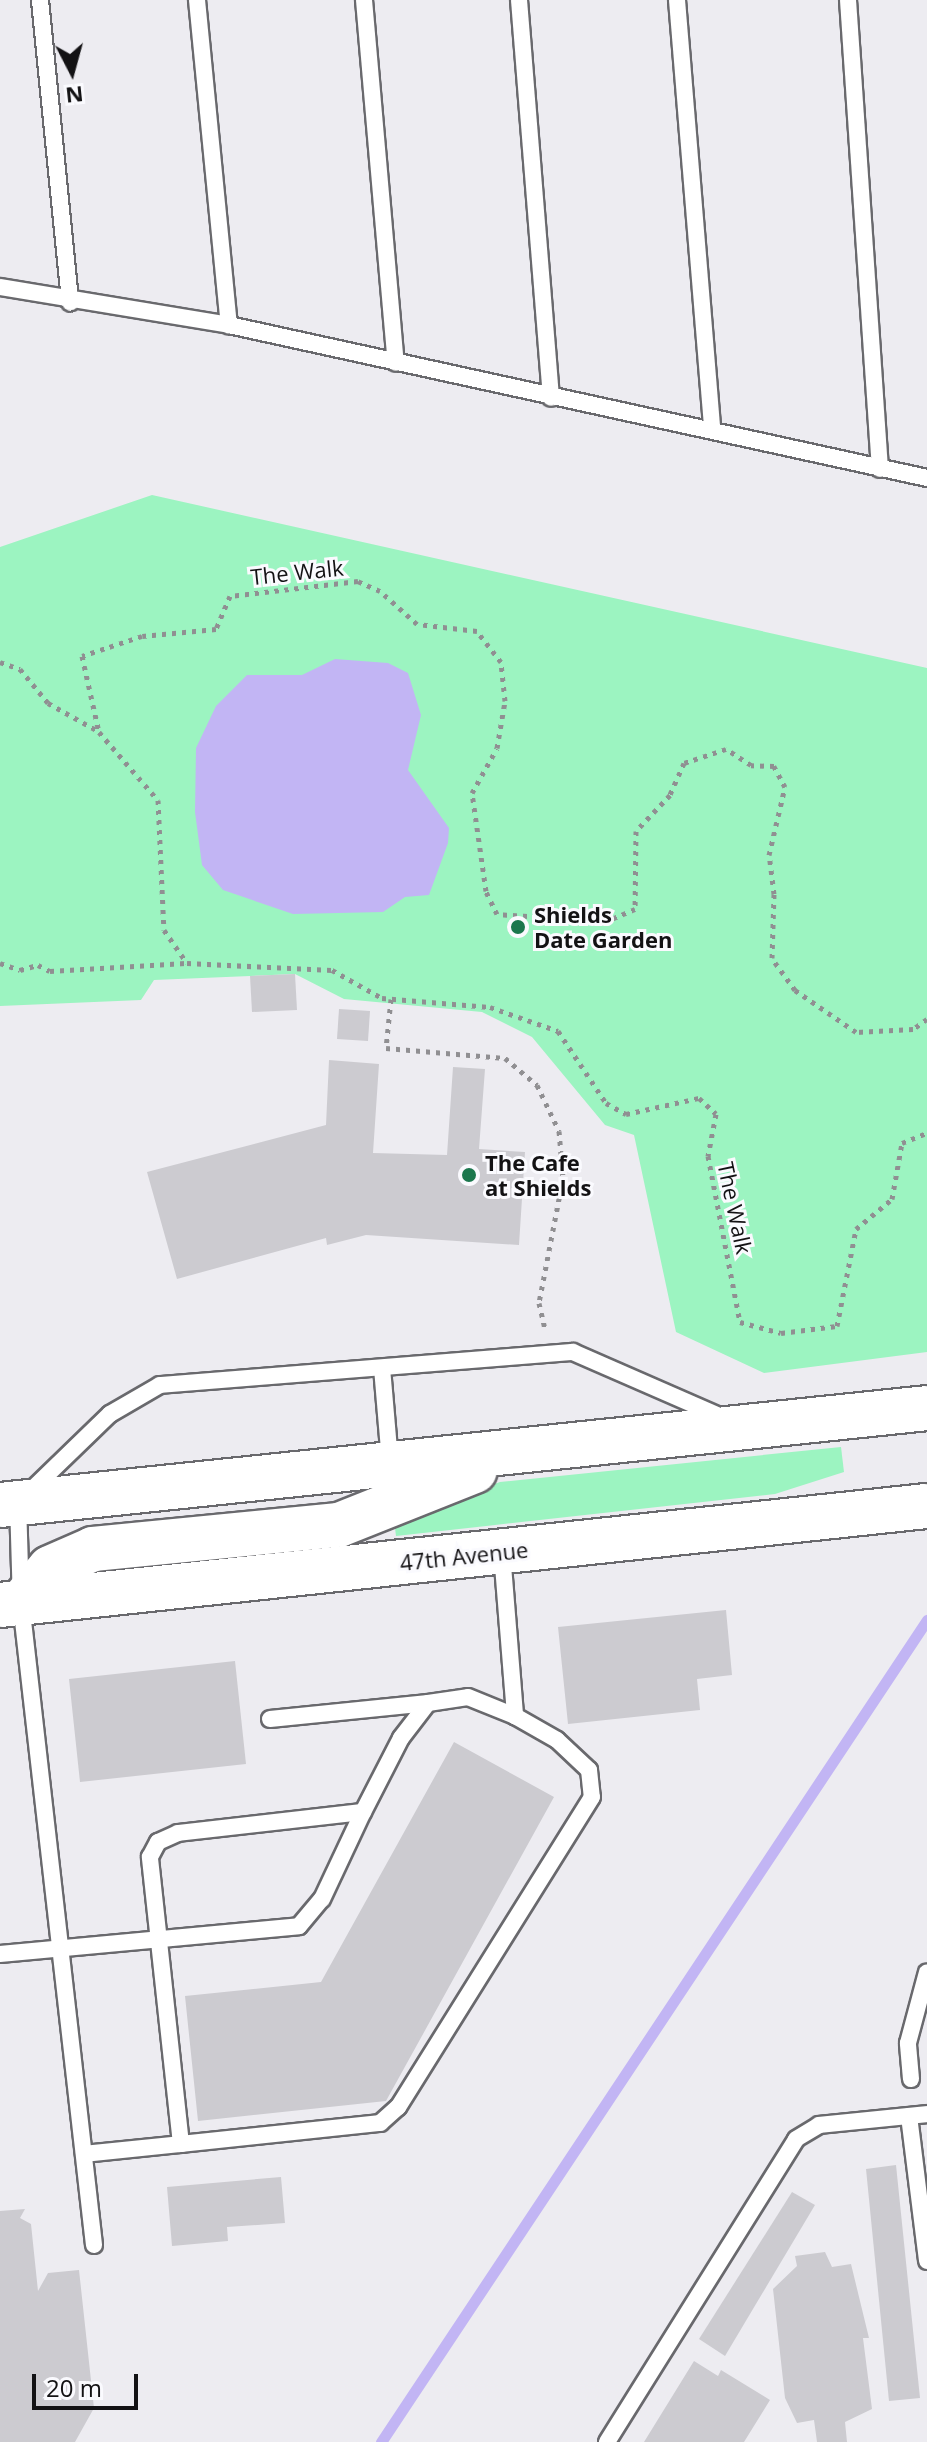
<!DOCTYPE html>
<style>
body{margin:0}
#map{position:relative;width:927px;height:2442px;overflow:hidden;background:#edecf1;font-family:"Open Sans",sans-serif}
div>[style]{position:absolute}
.green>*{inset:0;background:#9cf4c1}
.water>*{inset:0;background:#c2b5f4}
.stream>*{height:11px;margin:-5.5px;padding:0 5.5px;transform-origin:5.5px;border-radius:5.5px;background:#c2b5f4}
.building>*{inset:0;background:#cccbd0}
.path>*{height:5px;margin-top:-2.5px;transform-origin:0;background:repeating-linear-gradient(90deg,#908f92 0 4px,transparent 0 10px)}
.roads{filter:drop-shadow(2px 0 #69696d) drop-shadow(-2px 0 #69696d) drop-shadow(0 2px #69696d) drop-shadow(0 -2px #69696d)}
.lane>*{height:16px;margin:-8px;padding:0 8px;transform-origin:8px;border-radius:8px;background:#fff}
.primary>*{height:44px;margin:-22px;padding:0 22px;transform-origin:22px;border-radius:22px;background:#fff}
.dots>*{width:22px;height:22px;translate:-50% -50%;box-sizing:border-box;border:4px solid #fafafe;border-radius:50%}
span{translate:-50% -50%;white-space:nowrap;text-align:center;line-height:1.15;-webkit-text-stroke:6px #fafafe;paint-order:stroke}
.street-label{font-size:22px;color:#131214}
.poi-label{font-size:22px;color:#131214;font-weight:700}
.left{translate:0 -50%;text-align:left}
.north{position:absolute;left:32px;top:32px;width:80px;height:80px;-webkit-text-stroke:6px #fafafe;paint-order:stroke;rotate:174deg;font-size:22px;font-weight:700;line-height:32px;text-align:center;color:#131214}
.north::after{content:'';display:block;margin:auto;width:28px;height:36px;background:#131214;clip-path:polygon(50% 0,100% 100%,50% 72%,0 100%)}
.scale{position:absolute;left:32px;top:2374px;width:106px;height:36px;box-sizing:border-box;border:4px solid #131214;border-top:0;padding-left:10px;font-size:24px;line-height:28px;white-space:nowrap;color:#131214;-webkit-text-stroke:6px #fafafe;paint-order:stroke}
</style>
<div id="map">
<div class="green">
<div style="clip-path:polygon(152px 495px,927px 668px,927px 1352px,764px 1373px,676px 1332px,634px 1135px,605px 1125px,532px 1037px,482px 1012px,344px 999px,295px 974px,154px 980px,141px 1000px,0 1006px,0 547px)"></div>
<div style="clip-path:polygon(841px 1447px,844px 1472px,775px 1494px,396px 1536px,394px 1520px,500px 1482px)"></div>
</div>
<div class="water">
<div style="clip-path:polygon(335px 659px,388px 663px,408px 673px,421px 715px,408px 770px,449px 828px,448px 843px,429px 895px,405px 897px,383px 912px,293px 914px,223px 890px,202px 865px,195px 812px,196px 748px,216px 706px,247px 675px,302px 675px)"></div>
</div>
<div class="stream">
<div style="left:381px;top:2442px;width:987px;rotate:-56.41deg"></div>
</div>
<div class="building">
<div style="clip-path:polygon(295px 974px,297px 1010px,252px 1012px,250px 976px)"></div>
<div style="clip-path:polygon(339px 1009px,370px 1011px,368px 1041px,337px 1039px)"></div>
<div style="clip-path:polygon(329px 1060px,379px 1064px,373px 1153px,447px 1155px,453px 1067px,485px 1069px,479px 1149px,525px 1152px,519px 1245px,366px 1235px,327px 1245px,326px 1238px,177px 1279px,147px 1172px,326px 1125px)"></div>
<div style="clip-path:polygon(726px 1610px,732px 1675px,697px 1679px,700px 1710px,568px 1724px,558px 1627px)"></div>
<div style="clip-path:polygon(235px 1661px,246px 1764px,80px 1782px,69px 1679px)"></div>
<div style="clip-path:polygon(454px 1742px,554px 1797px,386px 2101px,198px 2121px,185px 1996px,321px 1982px)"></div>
<div style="clip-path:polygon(896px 2165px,920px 2398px,889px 2401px,866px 2169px)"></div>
<div style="clip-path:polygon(281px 2177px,285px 2223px,227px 2227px,228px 2241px,172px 2246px,167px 2187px)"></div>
<div style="clip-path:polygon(792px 2192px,815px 2205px,725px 2356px,699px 2339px)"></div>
<div style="clip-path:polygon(25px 2209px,20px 2218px,31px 2224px,38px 2291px,48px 2273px,79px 2270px,94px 2408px,75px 2442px,0 2442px,0 2211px)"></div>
<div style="clip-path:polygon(825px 2252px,832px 2267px,851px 2264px,869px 2338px,863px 2338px,872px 2409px,845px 2422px,847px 2442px,817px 2442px,814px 2420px,797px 2423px,785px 2398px,773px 2289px,797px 2266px,795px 2256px)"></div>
<div style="clip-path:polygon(694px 2361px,718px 2376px,721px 2370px,770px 2400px,744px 2442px,644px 2442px)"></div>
</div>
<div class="path">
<div style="left:0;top:662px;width:21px;rotate:19deg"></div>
<div style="left:20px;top:669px;width:44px;rotate:50.5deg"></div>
<div style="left:48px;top:703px;width:57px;rotate:29.2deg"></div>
<div style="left:0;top:963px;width:21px;rotate:19deg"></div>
<div style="left:20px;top:970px;width:19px;rotate:-16deg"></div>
<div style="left:38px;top:965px;width:13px;rotate:27deg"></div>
<div style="left:50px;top:971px;width:136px;rotate:-3.4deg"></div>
<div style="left:391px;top:999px;width:49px;rotate:95.8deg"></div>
<div style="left:386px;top:1048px;width:119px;rotate:4.8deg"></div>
<div style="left:505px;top:1058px;width:42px;rotate:40.2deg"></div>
<div style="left:537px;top:1085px;width:51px;rotate:64.4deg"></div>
<div style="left:559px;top:1131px;width:47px;rotate:85.1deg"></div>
<div style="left:563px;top:1178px;width:127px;rotate:100.9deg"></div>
<div style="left:539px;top:1303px;width:28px;rotate:77deg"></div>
<div style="left:927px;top:1019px;width:17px;rotate:144deg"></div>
<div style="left:913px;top:1029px;width:57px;rotate:177deg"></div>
<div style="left:856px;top:1032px;width:74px;rotate:-145.5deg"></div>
<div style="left:795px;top:990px;width:39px;rotate:-126deg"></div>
<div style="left:772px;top:958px;width:64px;rotate:-88.2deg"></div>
<div style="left:774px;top:894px;width:39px;rotate:-97deg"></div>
<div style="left:769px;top:855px;width:70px;rotate:-76.8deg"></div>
<div style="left:785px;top:787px;width:24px;rotate:-118deg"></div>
<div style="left:774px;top:766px;width:23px;rotate:-178deg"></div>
<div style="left:751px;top:765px;width:30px;rotate:-147deg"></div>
<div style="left:726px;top:749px;width:44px;rotate:161.6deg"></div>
<div style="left:684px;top:763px;width:35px;rotate:114deg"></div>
<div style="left:670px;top:795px;width:50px;rotate:133.4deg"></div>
<div style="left:636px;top:831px;width:78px;rotate:90.7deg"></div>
<div style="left:635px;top:909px;width:30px;rotate:157deg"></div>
<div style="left:607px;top:921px;width:110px;rotate:-176.4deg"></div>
<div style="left:497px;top:914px;width:25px;rotate:-116deg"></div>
<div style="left:486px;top:891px;width:99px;rotate:-98.1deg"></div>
<div style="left:472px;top:793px;width:51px;rotate:-60.9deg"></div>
<div style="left:497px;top:748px;width:48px;rotate:-80.3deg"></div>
<div style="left:505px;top:701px;width:39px;rotate:-96deg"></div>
<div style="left:501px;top:662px;width:39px;rotate:-128deg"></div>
<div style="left:477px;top:631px;width:60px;rotate:-173.3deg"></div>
<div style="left:417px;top:624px;width:50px;rotate:-138.3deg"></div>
<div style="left:380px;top:591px;width:24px;rotate:-156deg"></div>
<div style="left:358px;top:581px;width:129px;rotate:173.3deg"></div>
<div style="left:230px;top:596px;width:36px;rotate:113deg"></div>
<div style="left:216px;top:629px;width:74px;rotate:174.6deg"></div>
<div style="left:142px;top:636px;width:63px;rotate:161.6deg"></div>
<div style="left:82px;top:656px;width:78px;rotate:77.4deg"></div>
<div style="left:99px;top:732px;width:90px;rotate:49.1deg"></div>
<div style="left:158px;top:800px;width:130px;rotate:87.4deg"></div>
<div style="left:164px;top:930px;width:40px;rotate:55.1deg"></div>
<div style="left:187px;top:963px;width:145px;rotate:2.8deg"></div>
<div style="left:332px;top:970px;width:57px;rotate:29.2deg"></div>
<div style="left:382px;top:998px;width:108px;rotate:4.8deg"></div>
<div style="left:490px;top:1007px;width:72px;rotate:19.4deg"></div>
<div style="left:558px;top:1031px;width:87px;rotate:56.3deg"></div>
<div style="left:606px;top:1103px;width:23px;rotate:29deg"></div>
<div style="left:626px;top:1114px;width:75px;rotate:-12.4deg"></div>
<div style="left:699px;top:1098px;width:23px;rotate:43deg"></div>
<div style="left:716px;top:1114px;width:43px;rotate:100.8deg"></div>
<div style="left:708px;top:1156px;width:169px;rotate:79.1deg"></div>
<div style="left:740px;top:1322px;width:42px;rotate:15deg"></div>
<div style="left:781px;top:1333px;width:56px;rotate:-7.1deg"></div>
<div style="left:837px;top:1326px;width:99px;rotate:-78.9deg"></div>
<div style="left:856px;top:1229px;width:47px;rotate:-39.8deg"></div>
<div style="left:892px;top:1199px;width:57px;rotate:-79.9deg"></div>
<div style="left:902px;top:1143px;width:27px;rotate:-22deg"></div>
</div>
<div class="roads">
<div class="lane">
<div style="left:40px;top:0;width:304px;rotate:84.3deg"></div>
<div style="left:197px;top:0;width:327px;rotate:84.4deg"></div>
<div style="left:364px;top:0;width:364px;rotate:85deg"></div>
<div style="left:519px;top:0;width:399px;rotate:85.4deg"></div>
<div style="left:677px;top:0;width:429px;rotate:85.3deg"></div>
<div style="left:848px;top:0;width:470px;rotate:86.1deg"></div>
<div style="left:0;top:287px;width:232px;rotate:9.4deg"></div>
<div style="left:229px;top:325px;width:715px;rotate:12.36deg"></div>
<div style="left:382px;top:1368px;width:94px;rotate:85.1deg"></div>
<div style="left:502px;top:1553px;width:164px;rotate:85.4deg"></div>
<div style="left:515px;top:1716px;width:48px;rotate:29.7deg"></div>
<div style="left:557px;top:1740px;width:44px;rotate:43.2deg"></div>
<div style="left:589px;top:1770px;width:27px;rotate:84deg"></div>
<div style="left:592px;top:1797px;width:366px;rotate:122deg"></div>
<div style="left:398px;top:2107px;width:24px;rotate:138deg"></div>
<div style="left:380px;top:2123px;width:200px;rotate:174deg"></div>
<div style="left:181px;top:2144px;width:289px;rotate:-96.2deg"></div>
<div style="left:150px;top:1857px;width:17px;rotate:-62deg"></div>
<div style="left:158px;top:1842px;width:22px;rotate:-24deg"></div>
<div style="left:178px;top:1833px;width:186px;rotate:-6.5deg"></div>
<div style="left:363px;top:1812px;width:83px;rotate:-62.8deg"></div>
<div style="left:401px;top:1738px;width:44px;rotate:-52.4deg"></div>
<div style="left:428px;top:1703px;width:40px;rotate:-8.5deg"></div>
<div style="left:468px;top:1697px;width:51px;rotate:22deg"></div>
<div style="left:270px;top:1719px;width:159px;rotate:-5.8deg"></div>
<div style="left:0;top:1954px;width:300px;rotate:-5.3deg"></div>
<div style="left:299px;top:1926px;width:35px;rotate:-50deg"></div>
<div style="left:322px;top:1899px;width:96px;rotate:-64.8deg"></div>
<div style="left:911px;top:2079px;width:36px;rotate:-95deg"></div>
<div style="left:908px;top:2043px;width:73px;rotate:-75deg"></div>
<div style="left:909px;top:2116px;width:146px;rotate:82.9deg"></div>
<div style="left:84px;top:2154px;width:98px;rotate:-5.9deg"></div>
<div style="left:94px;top:2245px;width:646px;rotate:-96.49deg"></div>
<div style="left:21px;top:1603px;width:100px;rotate:-91.7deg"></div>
<div style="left:18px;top:1503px;width:128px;rotate:-44.1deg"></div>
<div style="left:110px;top:1414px;width:58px;rotate:-30.1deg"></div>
<div style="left:160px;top:1385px;width:414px;rotate:-4.6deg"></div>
<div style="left:573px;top:1352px;width:165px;rotate:23.6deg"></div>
<div style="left:607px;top:2442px;width:357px;rotate:-58deg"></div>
<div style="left:796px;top:2139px;width:27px;rotate:-31deg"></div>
<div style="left:819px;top:2125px;width:109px;rotate:-5.8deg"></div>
</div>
<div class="primary">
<div style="left:0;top:1505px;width:932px;rotate:-5.97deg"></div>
<div style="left:21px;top:1603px;width:45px;rotate:-50.4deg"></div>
<div style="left:50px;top:1568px;width:47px;rotate:-23.8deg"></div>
<div style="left:93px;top:1549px;width:247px;rotate:-5.6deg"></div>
<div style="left:339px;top:1525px;width:146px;rotate:-21.7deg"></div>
<div style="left:0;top:1605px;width:932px;rotate:-6.1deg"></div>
</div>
</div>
<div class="dots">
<div style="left:518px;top:927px;background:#1b774d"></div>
<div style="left:469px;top:1175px;background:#1b774d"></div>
</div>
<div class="street-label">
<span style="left:297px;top:572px;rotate:-6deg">The Walk</span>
<span style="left:735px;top:1208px;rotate:78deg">The Walk</span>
<span style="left:464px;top:1556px;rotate:-6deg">47th Avenue</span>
</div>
<div class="poi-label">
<span class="left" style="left:534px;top:927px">Shields<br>Date Garden</span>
<span class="left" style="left:485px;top:1175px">The Cafe<br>at Shields</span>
</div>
<div class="north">N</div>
<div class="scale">20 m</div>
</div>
